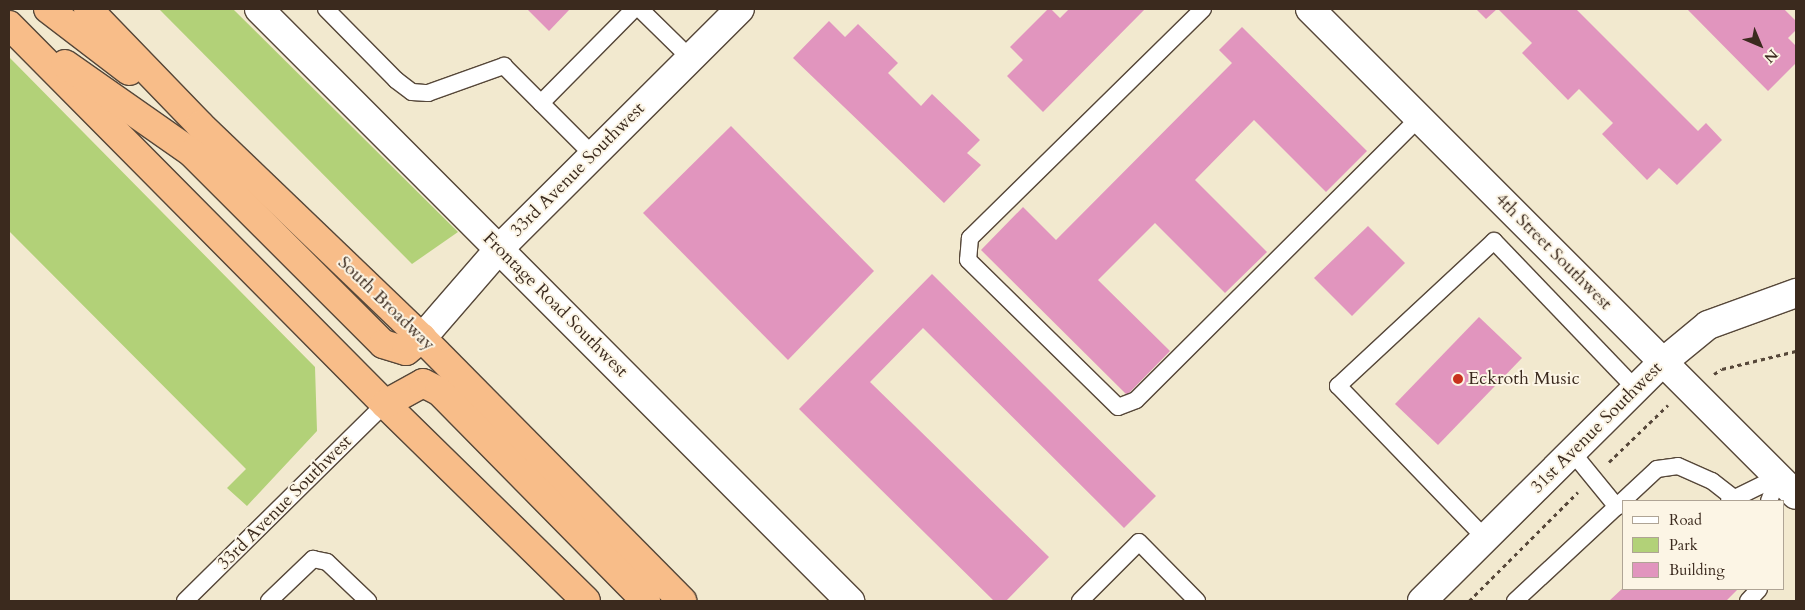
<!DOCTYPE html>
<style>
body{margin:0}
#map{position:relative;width:1805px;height:610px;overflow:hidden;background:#f2e9cf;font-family:Cardo,serif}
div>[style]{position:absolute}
.green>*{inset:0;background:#b2d178}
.building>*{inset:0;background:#e195be}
.path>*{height:3px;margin-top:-1.5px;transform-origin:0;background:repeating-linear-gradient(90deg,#564739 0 4px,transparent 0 8px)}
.roads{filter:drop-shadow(1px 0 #564739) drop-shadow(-1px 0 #564739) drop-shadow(0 1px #564739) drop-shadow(0 -1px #564739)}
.service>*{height:16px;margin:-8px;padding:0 8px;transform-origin:8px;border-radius:8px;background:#fff}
.minor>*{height:28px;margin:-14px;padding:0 14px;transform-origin:14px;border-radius:14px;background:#fff}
.tertiary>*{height:28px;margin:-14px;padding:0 14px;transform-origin:14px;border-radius:14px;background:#fff}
.trunk>*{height:28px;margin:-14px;padding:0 14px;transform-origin:14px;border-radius:14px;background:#f8bd89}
.dots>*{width:14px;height:14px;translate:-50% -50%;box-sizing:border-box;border:2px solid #fcf5e5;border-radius:50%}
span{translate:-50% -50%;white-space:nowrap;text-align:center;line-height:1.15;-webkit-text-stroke:4px #fcf5e5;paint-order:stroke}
.street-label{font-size:18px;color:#3b2a1e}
.poi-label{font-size:18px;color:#3b2a1e}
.left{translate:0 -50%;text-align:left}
.frame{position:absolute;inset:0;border:10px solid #3b2a1e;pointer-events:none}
.legend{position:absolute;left:1622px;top:500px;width:162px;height:90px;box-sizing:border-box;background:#fcf5e5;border:1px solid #afa495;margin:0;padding:6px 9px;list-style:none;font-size:15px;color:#3b2a1e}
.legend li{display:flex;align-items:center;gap:10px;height:25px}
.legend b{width:25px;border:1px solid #afa495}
.north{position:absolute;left:1735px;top:20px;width:50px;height:50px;-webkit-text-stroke:4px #fcf5e5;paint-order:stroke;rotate:135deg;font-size:14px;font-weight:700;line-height:20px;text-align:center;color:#3b2a1e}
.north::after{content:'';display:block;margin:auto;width:18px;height:22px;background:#3b2a1e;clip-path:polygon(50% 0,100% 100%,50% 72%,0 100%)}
</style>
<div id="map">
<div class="green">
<div style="clip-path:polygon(159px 9px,233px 9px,458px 232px,412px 264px)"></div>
<div style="clip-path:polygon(9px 57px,315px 367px,317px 431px,247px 506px,227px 488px,246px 469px,9px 231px)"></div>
</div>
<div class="building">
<div style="clip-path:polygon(527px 9px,570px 9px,549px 31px)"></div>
<div style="clip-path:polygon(1048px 9px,1051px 9px,1060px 18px,1069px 9px,1145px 9px,1043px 112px,1007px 76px,1023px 60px,1010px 47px)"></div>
<div style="clip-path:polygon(1476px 9px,1497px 9px,1486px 19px)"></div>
<div style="clip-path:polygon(1498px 9px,1576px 9px,1698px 131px,1706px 123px,1722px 140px,1677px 185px,1659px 168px,1647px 180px,1602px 134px,1613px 123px,1579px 89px,1568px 100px,1522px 53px,1532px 43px)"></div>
<div style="clip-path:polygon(1687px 9px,1784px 9px,1796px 21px,1796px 30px,1788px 38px,1796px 46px,1796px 63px,1768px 91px)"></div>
<div style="clip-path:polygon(829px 21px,845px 37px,858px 24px,898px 63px,888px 73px,921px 106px,932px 94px,980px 140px,967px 153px,981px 165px,944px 203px,793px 58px)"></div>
<div style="clip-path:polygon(1242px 27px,1367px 151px,1326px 192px,1254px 120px,1195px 180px,1267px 252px,1225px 293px,1155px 223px,1098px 280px,1170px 351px,1127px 395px,981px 250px,1023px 207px,1056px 240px,1232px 63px,1219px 50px)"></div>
<div style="clip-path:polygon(731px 126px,874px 271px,788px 360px,643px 213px)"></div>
<div style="clip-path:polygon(1368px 226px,1405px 263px,1352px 316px,1314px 278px)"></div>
<div style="clip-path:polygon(932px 274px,1156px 496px,1124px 528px,923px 328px,870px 382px,1049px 557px,1006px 601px,994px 601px,799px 409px)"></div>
<div style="clip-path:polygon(1479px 317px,1522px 358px,1438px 445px,1395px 404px)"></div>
<div style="clip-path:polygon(1624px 587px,1624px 589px,1738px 589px,1726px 601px,1609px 601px)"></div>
</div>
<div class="path">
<div style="left:1714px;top:374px;width:9px;rotate:-32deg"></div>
<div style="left:1722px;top:369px;width:76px;rotate:-13.7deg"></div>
<div style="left:1609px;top:462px;width:82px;rotate:-44deg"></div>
<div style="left:1469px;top:601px;width:154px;rotate:-45deg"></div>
</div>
<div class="roads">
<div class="service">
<div style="left:326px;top:9px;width:100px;rotate:45.4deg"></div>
<div style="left:396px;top:80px;width:20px;rotate:37deg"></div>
<div style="left:412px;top:92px;width:16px;rotate:4deg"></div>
<div style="left:428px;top:93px;width:81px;rotate:-19.6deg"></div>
<div style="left:504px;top:66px;width:124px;rotate:45deg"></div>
<div style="left:640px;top:9px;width:70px;rotate:44.4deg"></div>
<div style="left:1203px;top:9px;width:327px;rotate:135.5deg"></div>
<div style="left:970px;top:238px;width:22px;rotate:95deg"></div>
<div style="left:968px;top:260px;width:210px;rotate:44.4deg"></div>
<div style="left:1118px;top:407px;width:19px;rotate:-21deg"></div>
<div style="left:1136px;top:400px;width:400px;rotate:-44.9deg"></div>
<div style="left:541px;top:103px;width:132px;rotate:-45.3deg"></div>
<div style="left:1572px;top:452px;width:71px;rotate:50.7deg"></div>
<div style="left:1729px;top:501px;width:55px;rotate:-26.1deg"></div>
<div style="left:1769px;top:501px;width:26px;rotate:-69deg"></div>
<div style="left:1486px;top:539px;width:213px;rotate:-134deg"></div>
<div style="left:1338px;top:386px;width:213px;rotate:-42.9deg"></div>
<div style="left:1494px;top:241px;width:205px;rotate:46.2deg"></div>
<div style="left:185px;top:601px;width:281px;rotate:-44.6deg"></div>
<div style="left:269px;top:601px;width:61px;rotate:-43.7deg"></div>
<div style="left:313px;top:559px;width:14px;rotate:12deg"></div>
<div style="left:327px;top:562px;width:57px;rotate:43.6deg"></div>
<div style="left:1080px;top:601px;width:83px;rotate:-45deg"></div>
<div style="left:1139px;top:542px;width:83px;rotate:45.5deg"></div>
<div style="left:1515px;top:601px;width:194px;rotate:-42.9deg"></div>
<div style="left:1657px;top:469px;width:21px;rotate:-8deg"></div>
<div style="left:1678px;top:466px;width:37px;rotate:24deg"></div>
<div style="left:1712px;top:481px;width:29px;rotate:38deg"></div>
<div style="left:1748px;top:601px;width:16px;rotate:-47deg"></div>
</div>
<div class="minor">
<div style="left:259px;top:9px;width:837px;rotate:45.05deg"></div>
<div style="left:1310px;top:9px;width:687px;rotate:45deg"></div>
<div style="left:422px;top:338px;width:118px;rotate:-49.1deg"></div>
<div style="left:499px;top:249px;width:340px;rotate:-44.9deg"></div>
</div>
<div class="tertiary">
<div style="left:1422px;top:601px;width:339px;rotate:-44.8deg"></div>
<div style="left:1663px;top:362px;width:58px;rotate:-39.4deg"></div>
<div style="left:1708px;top:325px;width:94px;rotate:-20deg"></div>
</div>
<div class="trunk">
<div style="left:48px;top:9px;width:102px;rotate:37.4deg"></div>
<div style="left:88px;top:9px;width:161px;rotate:46deg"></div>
<div style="left:200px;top:125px;width:308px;rotate:43.8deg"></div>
<div style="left:422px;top:338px;width:370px;rotate:45.3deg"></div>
<div style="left:9px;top:25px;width:534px;rotate:45.23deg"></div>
<div style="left:385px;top:404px;width:281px;rotate:44.4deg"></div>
<div style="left:65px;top:64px;width:155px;rotate:35deg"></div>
<div style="left:192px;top:153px;width:270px;rotate:45deg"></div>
<div style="left:383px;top:344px;width:24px;rotate:17deg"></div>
<div style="left:406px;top:351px;width:21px;rotate:-39deg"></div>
<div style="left:385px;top:404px;width:43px;rotate:-28.9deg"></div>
<div style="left:423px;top:383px;width:18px;rotate:27deg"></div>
<div style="left:439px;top:391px;width:295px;rotate:45.4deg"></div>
</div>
</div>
<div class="dots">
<div style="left:1458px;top:379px;background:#c8321e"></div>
</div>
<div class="street-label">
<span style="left:578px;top:170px;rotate:-45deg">33rd Avenue Southwest</span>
<span style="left:1553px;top:252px;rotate:45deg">4th Street Southwest</span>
<span style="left:386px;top:304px;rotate:44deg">South Broadway</span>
<span style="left:555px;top:305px;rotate:45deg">Frontage Road Southwest</span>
<span style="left:1597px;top:428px;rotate:-45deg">31st Avenue Southwest</span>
<span style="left:285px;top:503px;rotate:-45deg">33rd Avenue Southwest</span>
</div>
<div class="poi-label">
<span class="left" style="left:1468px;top:379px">Eckroth Music</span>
</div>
<div class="frame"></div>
<ul class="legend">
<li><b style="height:6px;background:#fff"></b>Road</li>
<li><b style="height:14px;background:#b2d178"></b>Park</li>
<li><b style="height:14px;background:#e195be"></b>Building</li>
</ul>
<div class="north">N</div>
</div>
